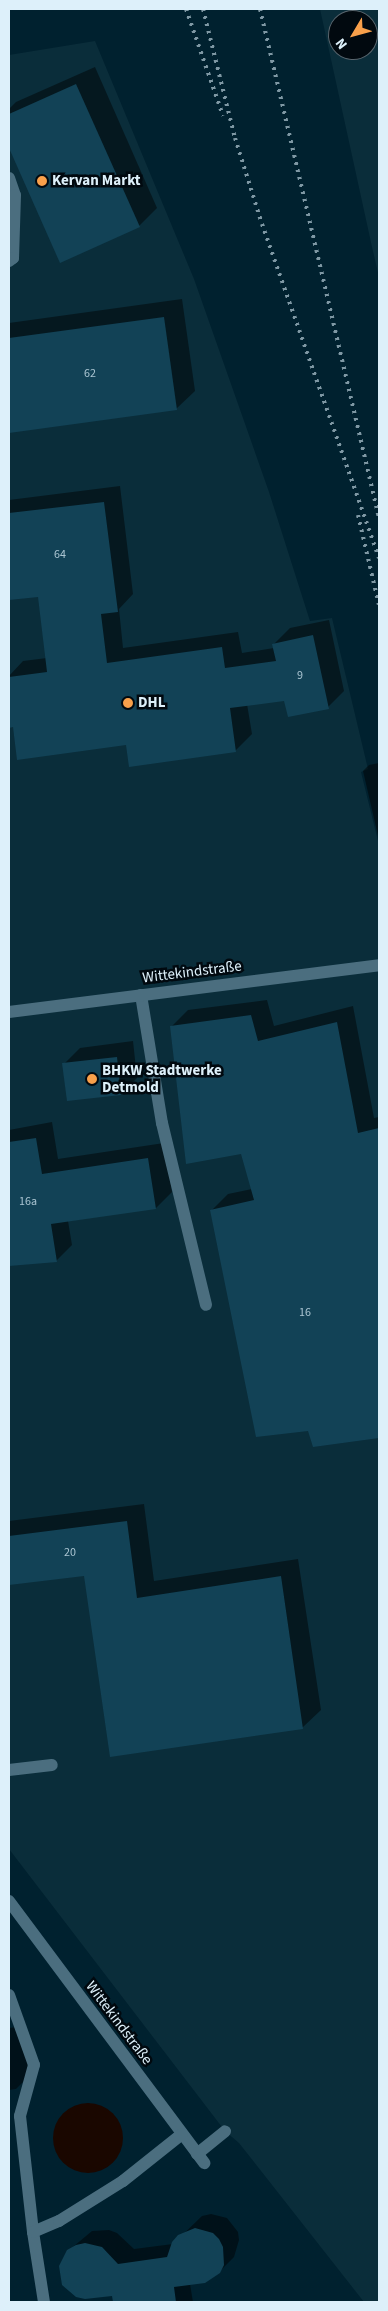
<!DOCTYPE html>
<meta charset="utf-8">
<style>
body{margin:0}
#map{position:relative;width:388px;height:2311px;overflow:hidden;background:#00212f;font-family:"Source Sans 3",sans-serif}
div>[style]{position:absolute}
.built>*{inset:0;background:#0a2d3a}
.water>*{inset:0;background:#1a0700}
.round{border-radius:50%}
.shadow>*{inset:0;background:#0007}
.building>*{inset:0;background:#124256}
.minor>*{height:12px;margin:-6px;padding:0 6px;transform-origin:6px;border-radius:6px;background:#4b6e7f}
.rail>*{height:4px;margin-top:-2px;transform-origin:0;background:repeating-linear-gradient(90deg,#7f98a4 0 2.5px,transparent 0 7.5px)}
.dots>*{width:14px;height:14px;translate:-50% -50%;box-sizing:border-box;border:2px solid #01090f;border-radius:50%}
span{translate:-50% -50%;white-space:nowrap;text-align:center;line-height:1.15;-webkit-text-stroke:5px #01090f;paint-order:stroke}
.number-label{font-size:12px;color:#aac4d1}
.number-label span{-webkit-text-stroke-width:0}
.poi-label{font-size:15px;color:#ddf0fa;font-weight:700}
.left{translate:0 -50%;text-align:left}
.street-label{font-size:15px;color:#ddf0fa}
.frame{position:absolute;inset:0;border:10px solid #ddf0fa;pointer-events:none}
.north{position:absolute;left:328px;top:10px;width:50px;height:50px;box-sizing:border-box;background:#01090f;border:1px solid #59656d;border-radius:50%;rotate:233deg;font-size:14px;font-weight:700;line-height:20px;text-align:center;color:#ddf0fa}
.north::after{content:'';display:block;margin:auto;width:18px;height:22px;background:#f8a04b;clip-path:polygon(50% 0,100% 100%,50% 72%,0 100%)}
</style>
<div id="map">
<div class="built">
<div style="clip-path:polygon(evenodd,320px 9px,379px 9px,379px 277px,372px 247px,320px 9px,338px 20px,368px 20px,368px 50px,338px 50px,338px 20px)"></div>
<div style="clip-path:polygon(95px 41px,194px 279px,269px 492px,310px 621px,332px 618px,368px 769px,361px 772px,379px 845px,379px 2302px,364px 2302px,239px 2143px,225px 2131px,9px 1849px,9px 55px)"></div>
</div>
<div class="water">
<div class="round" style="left:53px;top:2103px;width:70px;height:70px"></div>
</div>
<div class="shadow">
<div style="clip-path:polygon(95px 67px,157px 208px,139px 226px,60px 261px,9px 145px,9px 109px,16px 102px)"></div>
<div style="clip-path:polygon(182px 299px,195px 391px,176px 409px,9px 432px,9px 323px)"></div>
<div style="clip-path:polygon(120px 486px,133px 594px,119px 609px,123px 648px,238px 632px,242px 653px,274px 648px,274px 644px,290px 628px,329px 620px,344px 691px,328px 707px,285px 699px,247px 704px,252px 734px,235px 751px,127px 743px,18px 758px,9px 676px,23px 661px,47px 658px,39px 595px,9px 599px,9px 500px)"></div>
<div style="clip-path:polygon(379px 763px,379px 840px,363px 771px,369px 765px)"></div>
<div style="clip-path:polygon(267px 1000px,274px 1026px,353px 1006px,374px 1118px,379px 1117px,379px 1435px,363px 1439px,212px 1210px,228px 1194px,252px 1189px,242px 1152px,172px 1026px,188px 1010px)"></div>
<div style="clip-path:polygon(133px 1041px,137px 1078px,121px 1094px,64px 1064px,80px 1048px)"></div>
<div style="clip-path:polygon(52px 1122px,58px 1159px,164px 1143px,172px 1192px,156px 1208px,68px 1221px,72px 1245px,56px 1261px,9px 1265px,9px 1130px)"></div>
<div style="clip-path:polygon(144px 1504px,154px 1581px,298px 1559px,321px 1710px,303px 1727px,112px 1756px,85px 1574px,9px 1584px,9px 1521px)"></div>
<div style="clip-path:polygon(25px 2026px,32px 2073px,16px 2089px,9px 2090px,9px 2028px)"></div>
<div style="clip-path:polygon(211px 2214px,227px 2218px,238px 2232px,239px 2240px,234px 2257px,219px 2272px,190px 2284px,193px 2302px,115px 2302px,114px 2295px,68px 2251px,92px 2231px,109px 2230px,117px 2233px,134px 2249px,173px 2244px,202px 2216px)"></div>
</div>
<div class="building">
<div style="clip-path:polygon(76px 84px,140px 227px,60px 263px,9px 148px,9px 114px)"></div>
<div style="clip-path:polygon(164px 317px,177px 410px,9px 433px,9px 338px)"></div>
<div style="clip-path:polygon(104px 502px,118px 612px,101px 614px,107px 663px,222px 647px,225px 668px,276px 661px,272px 644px,313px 635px,329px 709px,288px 717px,284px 701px,230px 708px,236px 752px,129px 767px,126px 745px,17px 760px,13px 727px,9px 728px,9px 677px,47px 672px,38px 597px,9px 600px,9px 513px)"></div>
<div style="clip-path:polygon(251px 1015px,258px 1041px,337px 1022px,358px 1133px,379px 1128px,379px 1438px,313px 1447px,308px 1431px,256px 1437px,210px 1210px,254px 1200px,241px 1154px,186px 1164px,170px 1026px)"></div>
<div style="clip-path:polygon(117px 1057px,121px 1095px,67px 1101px,62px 1063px)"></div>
<div style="clip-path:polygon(36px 1138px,42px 1174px,148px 1158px,156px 1209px,51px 1224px,57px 1262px,9px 1266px,9px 1142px)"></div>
<div style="clip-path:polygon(127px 1521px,137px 1598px,281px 1576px,303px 1729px,110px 1757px,84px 1576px,9px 1585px,9px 1536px)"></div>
<div style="clip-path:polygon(195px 2228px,213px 2233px,219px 2239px,223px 2247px,224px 2265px,220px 2273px,205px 2283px,174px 2287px,176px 2302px,113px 2302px,112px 2296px,85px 2299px,76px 2297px,62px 2285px,59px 2266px,67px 2250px,76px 2245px,85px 2243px,102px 2247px,118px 2264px,167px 2257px,172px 2242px,178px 2235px)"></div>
</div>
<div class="minor">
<div style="left:9px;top:178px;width:18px;rotate:71deg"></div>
<div style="left:15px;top:195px;width:63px;rotate:91.8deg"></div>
<div style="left:13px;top:258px;width:5px;rotate:143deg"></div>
<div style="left:141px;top:995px;width:130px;rotate:80.7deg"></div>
<div style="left:162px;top:1123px;width:187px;rotate:76.4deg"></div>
<div style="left:9px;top:1012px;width:373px;rotate:-7.2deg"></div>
<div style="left:9px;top:1770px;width:43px;rotate:-6.6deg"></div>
<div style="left:9px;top:1901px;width:327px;rotate:53.3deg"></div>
<div style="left:9px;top:1995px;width:74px;rotate:70.3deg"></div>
<div style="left:34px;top:2065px;width:53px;rotate:105.4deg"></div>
<div style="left:20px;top:2116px;width:117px;rotate:83.6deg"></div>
<div style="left:33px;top:2232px;width:71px;rotate:81.1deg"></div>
<div style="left:197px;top:2154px;width:36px;rotate:-39deg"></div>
<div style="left:33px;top:2232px;width:28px;rotate:-23deg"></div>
<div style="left:59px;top:2221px;width:75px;rotate:-32deg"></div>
<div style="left:123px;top:2181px;width:75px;rotate:-38.5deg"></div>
</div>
<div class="rail">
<div style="left:186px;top:9px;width:113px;rotate:70.9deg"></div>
<div style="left:203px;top:9px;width:133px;rotate:76.1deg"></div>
<div style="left:235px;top:138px;width:90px;rotate:72.6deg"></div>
<div style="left:262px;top:224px;width:354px;rotate:70.7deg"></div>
<div style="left:260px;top:9px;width:523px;rotate:76.84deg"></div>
<div style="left:358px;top:515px;width:92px;rotate:76.9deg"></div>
</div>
<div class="dots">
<div style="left:42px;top:181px;background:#f8a04b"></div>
<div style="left:128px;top:703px;background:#f8a04b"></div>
<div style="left:92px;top:1079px;background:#f8a04b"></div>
</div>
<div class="number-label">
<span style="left:90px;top:374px">62</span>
<span style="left:60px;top:555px">64</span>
<span style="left:300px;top:676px">9</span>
<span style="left:28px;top:1202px">16a</span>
<span style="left:305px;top:1313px">16</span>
<span style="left:70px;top:1553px">20</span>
</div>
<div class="poi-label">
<span class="left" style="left:52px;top:181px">Kervan Markt</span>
<span class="left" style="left:138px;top:703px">DHL</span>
<span class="left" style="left:102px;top:1079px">BHKW Stadtwerke<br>Detmold</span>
</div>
<div class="street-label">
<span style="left:192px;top:972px;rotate:-7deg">Wittekindstraße</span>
<span style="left:119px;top:2023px;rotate:53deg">Wittekindstraße</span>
</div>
<div class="frame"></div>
<div class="north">N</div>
</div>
